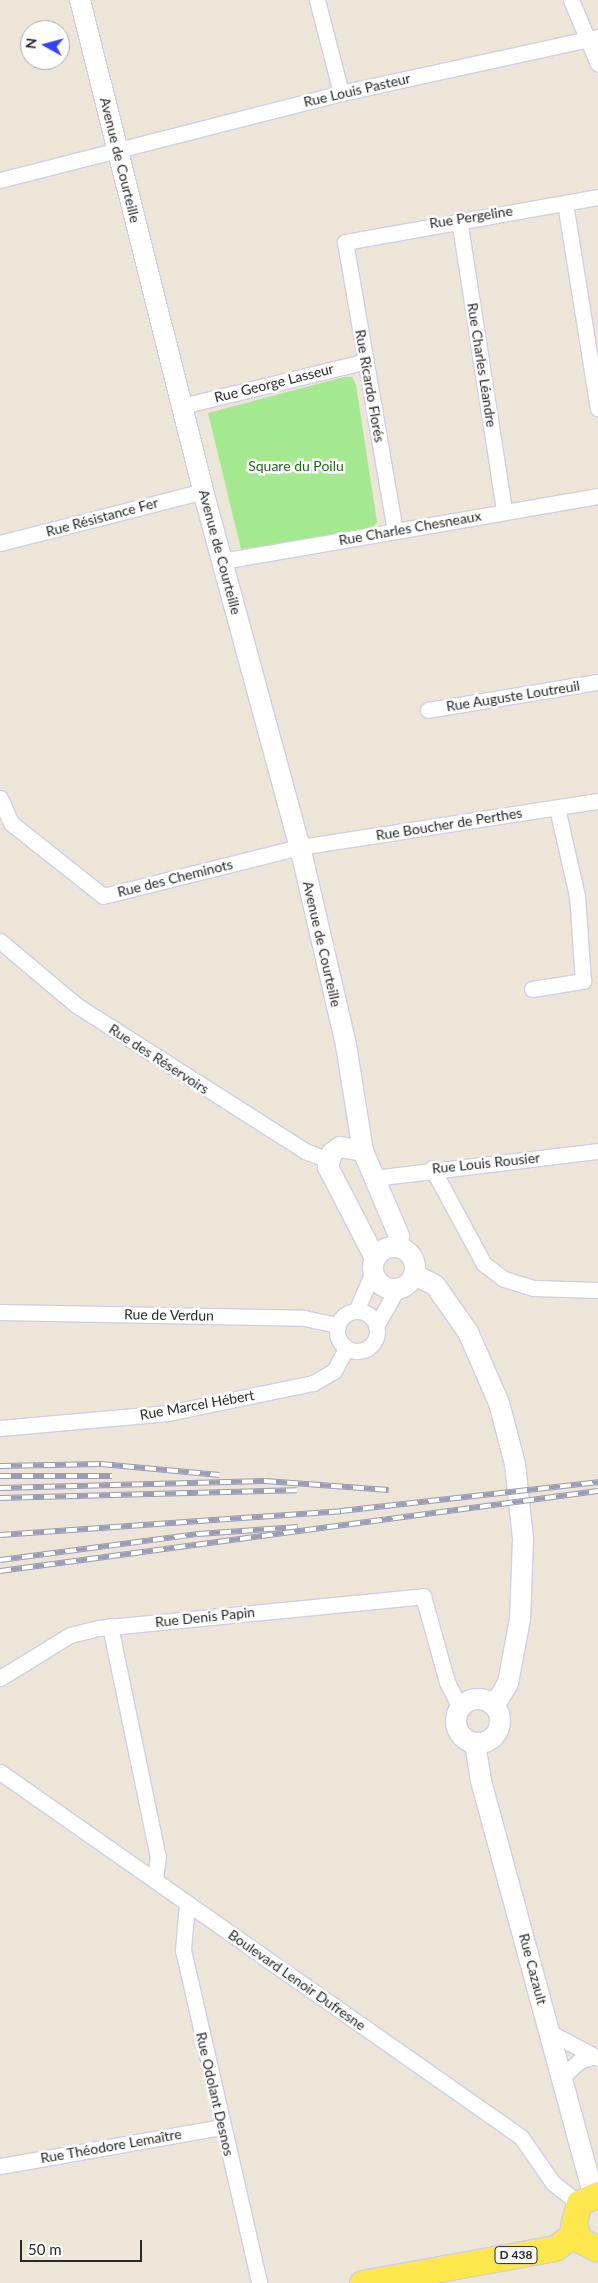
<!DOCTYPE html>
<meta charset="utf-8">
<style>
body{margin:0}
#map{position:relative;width:598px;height:2283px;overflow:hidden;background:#ede6d8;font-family:Lato,sans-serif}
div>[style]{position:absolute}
.green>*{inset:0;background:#a4e98f}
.roads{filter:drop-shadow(1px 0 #cecfe3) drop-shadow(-1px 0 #cecfe3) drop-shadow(0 1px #cecfe3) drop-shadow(0 -1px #cecfe3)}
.minor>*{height:15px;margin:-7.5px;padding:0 7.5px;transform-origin:7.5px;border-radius:7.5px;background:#fff}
.minor>.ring{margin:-7.5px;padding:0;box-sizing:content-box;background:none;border:15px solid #fff;border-radius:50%}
.tertiary>*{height:20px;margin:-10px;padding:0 10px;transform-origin:10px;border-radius:10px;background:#fff}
.tertiary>.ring{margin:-10px;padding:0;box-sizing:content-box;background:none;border:20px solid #fff;border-radius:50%}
.primary>*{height:25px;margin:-12.5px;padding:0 12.5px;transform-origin:12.5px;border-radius:12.5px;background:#fee74c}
.rail>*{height:5.5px;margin-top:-2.75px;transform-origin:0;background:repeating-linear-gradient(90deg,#fff 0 11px,#9b9cb5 0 22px);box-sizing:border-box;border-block:1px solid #9b9cb5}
span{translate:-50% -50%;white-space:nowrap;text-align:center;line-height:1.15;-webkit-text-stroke:5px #fff;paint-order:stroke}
.shield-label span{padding:1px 4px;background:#fff;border:1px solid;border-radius:4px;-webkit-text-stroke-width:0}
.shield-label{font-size:12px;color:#282828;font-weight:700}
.street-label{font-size:14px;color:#282828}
.park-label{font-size:14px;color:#1c6b13}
.north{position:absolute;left:20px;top:20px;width:50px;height:50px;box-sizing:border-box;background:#fff;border:1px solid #a9a9a9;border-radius:50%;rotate:277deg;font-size:14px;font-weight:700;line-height:20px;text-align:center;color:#282828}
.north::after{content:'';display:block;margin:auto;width:18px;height:22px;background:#3343ff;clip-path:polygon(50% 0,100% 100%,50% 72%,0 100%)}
.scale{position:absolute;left:20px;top:2240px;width:122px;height:22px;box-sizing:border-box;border:2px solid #282828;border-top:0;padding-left:6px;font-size:15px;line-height:18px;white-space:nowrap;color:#282828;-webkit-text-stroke:4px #fff;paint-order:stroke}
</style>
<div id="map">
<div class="green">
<div style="clip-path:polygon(344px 377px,352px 377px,356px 385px,377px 522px,371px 530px,241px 549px,208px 413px)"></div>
</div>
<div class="roads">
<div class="minor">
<div style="left:317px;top:0;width:96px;rotate:75.5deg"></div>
<div style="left:571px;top:0;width:69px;rotate:67.1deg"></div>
<div style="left:0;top:180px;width:352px;rotate:-14.3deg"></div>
<div style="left:341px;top:93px;width:263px;rotate:-12.3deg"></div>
<div style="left:565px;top:203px;width:208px;rotate:80.9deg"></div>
<div style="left:459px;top:219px;width:295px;rotate:81.2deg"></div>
<div style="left:182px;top:406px;width:189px;rotate:-13.7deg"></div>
<div style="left:395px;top:531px;width:293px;rotate:-99.8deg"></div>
<div style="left:345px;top:242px;width:257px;rotate:-10.1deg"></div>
<div style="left:0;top:543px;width:211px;rotate:-14.3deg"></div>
<div style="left:222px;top:561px;width:382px;rotate:-9.8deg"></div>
<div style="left:428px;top:710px;width:172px;rotate:-9.4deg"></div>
<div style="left:0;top:798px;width:27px;rotate:66deg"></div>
<div style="left:11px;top:823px;width:117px;rotate:38.4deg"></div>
<div style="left:103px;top:896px;width:203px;rotate:-14deg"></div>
<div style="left:300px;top:847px;width:302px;rotate:-8.8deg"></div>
<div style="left:0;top:941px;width:99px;rotate:40.1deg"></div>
<div style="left:76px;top:1005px;width:272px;rotate:32.5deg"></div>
<div style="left:305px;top:1151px;width:26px;rotate:21deg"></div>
<div style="left:532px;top:989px;width:52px;rotate:-8.9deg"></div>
<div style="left:583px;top:981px;width:85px;rotate:-94deg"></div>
<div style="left:577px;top:896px;width:90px;rotate:-102.8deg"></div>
<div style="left:432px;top:1168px;width:109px;rotate:61.6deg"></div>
<div style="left:484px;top:1264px;width:25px;rotate:37deg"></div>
<div style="left:504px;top:1279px;width:31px;rotate:17deg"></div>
<div style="left:534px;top:1288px;width:64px;rotate:1.8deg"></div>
<div style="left:374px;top:1178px;width:226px;rotate:-6.9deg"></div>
<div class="ring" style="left:337px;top:1311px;width:25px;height:25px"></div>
<div style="left:356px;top:1311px;width:43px;rotate:-66.4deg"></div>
<div style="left:0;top:1312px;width:304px;rotate:1.1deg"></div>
<div style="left:304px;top:1318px;width:35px;rotate:12deg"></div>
<div style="left:376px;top:1326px;width:43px;rotate:-60.4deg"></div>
<div style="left:0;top:1428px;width:169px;rotate:-5.1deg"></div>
<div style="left:168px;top:1413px;width:148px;rotate:-11.7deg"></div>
<div style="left:313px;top:1383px;width:24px;rotate:-30deg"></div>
<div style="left:334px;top:1371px;width:26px;rotate:-62deg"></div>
<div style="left:110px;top:1626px;width:236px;rotate:78.3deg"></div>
<div style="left:158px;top:1857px;width:22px;rotate:98deg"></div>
<div style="left:0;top:1678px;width:82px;rotate:-31.6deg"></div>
<div style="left:70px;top:1635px;width:30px;rotate:-14deg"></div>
<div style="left:99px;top:1628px;width:326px;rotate:-5.6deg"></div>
<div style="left:423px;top:1596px;width:89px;rotate:74.4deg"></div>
<div style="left:447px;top:1682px;width:29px;rotate:63deg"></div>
<div style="left:0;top:1772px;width:636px;rotate:35.01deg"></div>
<div style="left:521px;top:2137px;width:56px;rotate:55.2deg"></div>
<div style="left:553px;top:2183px;width:33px;rotate:38deg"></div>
<div style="left:187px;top:1903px;width:47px;rotate:94.9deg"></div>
<div style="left:183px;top:1950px;width:342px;rotate:77.1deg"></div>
<div style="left:551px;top:2033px;width:53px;rotate:28deg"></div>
<div style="left:563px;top:2076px;width:22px;rotate:-43deg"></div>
<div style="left:579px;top:2061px;width:16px;rotate:-18deg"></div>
<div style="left:0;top:2166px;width:225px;rotate:-10deg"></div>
</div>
<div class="tertiary">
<div style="left:80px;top:0;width:518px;rotate:75.91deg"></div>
<div style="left:206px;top:502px;width:358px;rotate:74.8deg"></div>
<div style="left:300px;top:847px;width:203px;rotate:76.9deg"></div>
<div style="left:346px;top:1045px;width:107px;rotate:80.9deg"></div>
<div style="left:363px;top:1151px;width:92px;rotate:67deg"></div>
<div style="left:399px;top:1236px;width:11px;rotate:95deg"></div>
<div style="left:363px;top:1151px;width:23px;rotate:-170deg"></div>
<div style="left:340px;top:1147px;width:10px;rotate:143deg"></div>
<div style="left:332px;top:1153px;width:15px;rotate:106deg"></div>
<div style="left:328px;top:1167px;width:102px;rotate:62.7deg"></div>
<div class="ring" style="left:373px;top:1247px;width:22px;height:22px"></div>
<div style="left:415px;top:1275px;width:22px;rotate:27deg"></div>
<div style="left:435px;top:1285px;width:57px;rotate:54.9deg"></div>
<div style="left:468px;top:1332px;width:77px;rotate:66.4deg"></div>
<div style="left:499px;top:1403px;width:63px;rotate:75.3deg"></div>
<div style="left:515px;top:1464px;width:75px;rotate:83.9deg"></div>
<div style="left:523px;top:1539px;width:80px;rotate:92.1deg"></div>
<div style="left:520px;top:1619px;width:65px;rotate:100.6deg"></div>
<div style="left:508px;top:1683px;width:27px;rotate:121deg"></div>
<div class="ring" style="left:456px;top:1699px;width:24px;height:24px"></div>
<div style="left:475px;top:1743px;width:38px;rotate:81deg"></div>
<div style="left:481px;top:1781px;width:428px;rotate:74.8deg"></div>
</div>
<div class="primary">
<div style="left:598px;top:2194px;width:21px;rotate:155deg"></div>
<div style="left:579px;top:2203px;width:23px;rotate:105deg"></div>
<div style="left:573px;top:2225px;width:17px;rotate:65deg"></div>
<div style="left:580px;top:2240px;width:20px;rotate:27deg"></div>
<div style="left:362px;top:2283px;width:196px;rotate:-10.3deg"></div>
<div style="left:555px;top:2248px;width:25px;rotate:-37deg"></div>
</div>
</div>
<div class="rail">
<div style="left:0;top:1466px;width:101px;rotate:-1.1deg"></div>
<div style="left:101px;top:1464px;width:119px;rotate:5.3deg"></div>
<div style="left:0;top:1476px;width:112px"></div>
<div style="left:0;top:1488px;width:265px;rotate:-1.5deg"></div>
<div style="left:265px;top:1481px;width:124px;rotate:4.2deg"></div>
<div style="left:0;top:1498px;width:297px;rotate:-1.5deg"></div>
<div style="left:0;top:1535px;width:342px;rotate:-4deg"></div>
<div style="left:341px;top:1511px;width:259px;rotate:-6.4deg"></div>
<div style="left:0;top:1560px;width:200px;rotate:-7.5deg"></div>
<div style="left:198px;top:1534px;width:100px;rotate:-4deg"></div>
<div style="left:0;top:1571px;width:603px;rotate:-7.62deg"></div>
</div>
<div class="shield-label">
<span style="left:516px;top:2255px">D 438</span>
</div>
<div class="street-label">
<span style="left:357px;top:90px;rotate:-13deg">Rue Louis Pasteur</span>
<span style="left:120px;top:160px;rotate:76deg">Avenue de Courteille</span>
<span style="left:471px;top:217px;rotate:-9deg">Rue Pergeline</span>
<span style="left:482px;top:365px;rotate:81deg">Rue Charles Léandre</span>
<span style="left:274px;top:383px;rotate:-14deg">Rue George Lasseur</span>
<span style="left:370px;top:386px;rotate:80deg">Rue Ricardo Florés</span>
<span style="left:102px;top:517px;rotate:-15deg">Rue Résistance Fer</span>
<span style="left:410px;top:528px;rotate:-10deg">Rue Charles Chesneaux</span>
<span style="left:220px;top:552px;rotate:75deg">Avenue de Courteille</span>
<span style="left:513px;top:696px;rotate:-9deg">Rue Auguste Loutreuil</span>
<span style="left:449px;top:824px;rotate:-9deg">Rue Boucher de Perthes</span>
<span style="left:175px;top:878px;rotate:-14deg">Rue des Cheminots</span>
<span style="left:322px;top:944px;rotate:77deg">Avenue de Courteille</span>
<span style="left:159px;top:1059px;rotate:33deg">Rue des Réservoirs</span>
<span style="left:486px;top:1163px;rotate:-6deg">Rue Louis Rousier</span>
<span style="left:169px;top:1315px;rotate:1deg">Rue de Verdun</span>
<span style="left:197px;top:1405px;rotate:-10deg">Rue Marcel Hébert</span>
<span style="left:205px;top:1617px;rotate:-6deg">Rue Denis Papin</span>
<span style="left:533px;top:1969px;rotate:75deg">Rue Cazault</span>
<span style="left:297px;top:1980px;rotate:35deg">Boulevard Lenoir Dufresne</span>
<span style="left:215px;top:2094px;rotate:77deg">Rue Odolant Desnos</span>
<span style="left:111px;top:2146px;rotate:-10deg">Rue Théodore Lemaître</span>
</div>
<div class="park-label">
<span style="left:296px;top:466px">Square du Poilu</span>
</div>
<div class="north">N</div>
<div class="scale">50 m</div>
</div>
